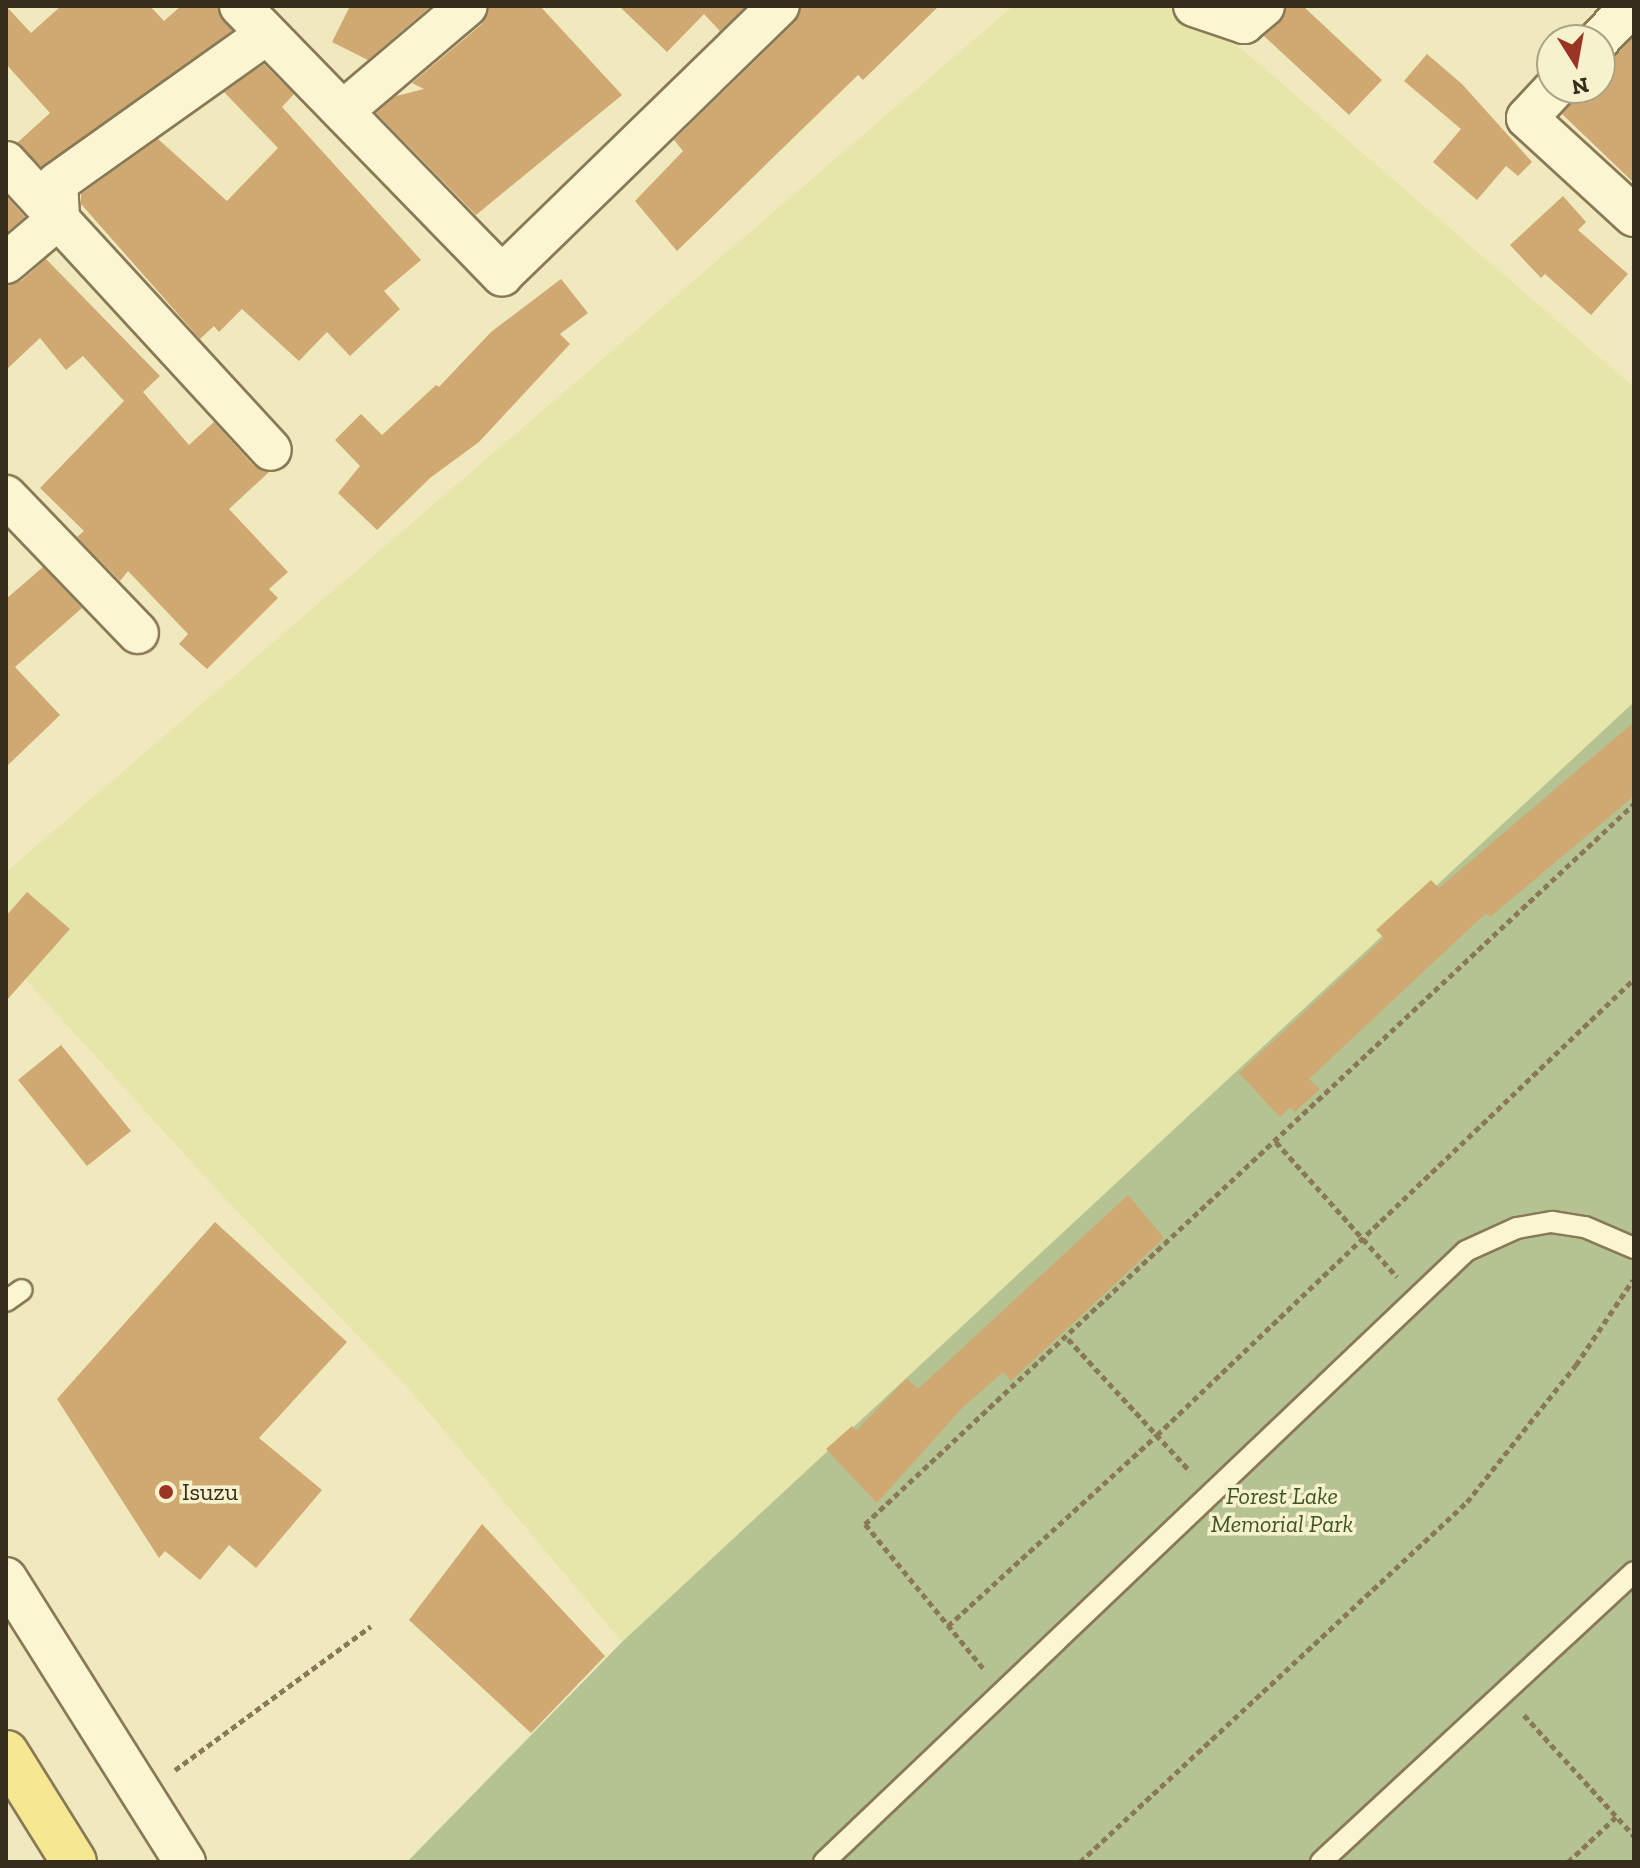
<!DOCTYPE html>
<style>
body{margin:0}
#map{position:relative;width:1640px;height:1868px;overflow:hidden;background:#f0e9be;font-family:"Zilla Slab",serif}
div>[style]{position:absolute}
.farmland>*{inset:0;background:#e6e6ab}
.cemetery>*{inset:0;background:#b5c291}
.building>*{inset:0;background:#d0a871}
.path>*{height:5px;margin-top:-2.5px;transform-origin:0;background:repeating-linear-gradient(90deg,#897956 0 6px,transparent 0 10px)}
.roads{filter:drop-shadow(2px 0 #897956) drop-shadow(-2px 0 #897956) drop-shadow(0 2px #897956) drop-shadow(0 -2px #897956)}
.service>*{height:20px;margin:-10px;padding:0 10px;transform-origin:10px;border-radius:10px;background:#fbf5d1}
.minor>*{height:40px;margin:-20px;padding:0 20px;transform-origin:20px;border-radius:20px;background:#fbf5d1}
.primary>*{height:44px;margin:-22px;padding:0 22px;transform-origin:22px;border-radius:22px;background:#f6e792}
.dots>*{width:22px;height:22px;translate:-50% -50%;box-sizing:border-box;border:4px solid #f7f2ce;border-radius:50%}
span{translate:-50% -50%;white-space:nowrap;text-align:center;line-height:1.15;-webkit-text-stroke:7px #f7f2ce;paint-order:stroke}
.poi-label{font-size:24px;color:#372d1b}
.left{translate:0 -50%;text-align:left}
.park-label{font-size:24px;color:#3f5521;font-style:italic}
.frame{position:absolute;inset:0;border:8px solid #372d1b;pointer-events:none}
.north{position:absolute;left:1536px;top:24px;width:80px;height:80px;box-sizing:border-box;background:#f7f2ce;border:2px solid #aaa386;border-radius:50%;rotate:169deg;font-size:22px;font-weight:700;line-height:32px;text-align:center;color:#372d1b}
.north::after{content:'';display:block;margin:auto;width:28px;height:36px;background:#9b3523;clip-path:polygon(50% 0,100% 100%,50% 72%,0 100%)}
</style>
<div id="map">
<div class="farmland">
<div style="clip-path:polygon(1013px 6px,1192px 6px,1634px 387px,1634px 702px,622px 1642px,410px 1390px,218px 1191px,6px 958px,6px 872px)"></div>
</div>
<div class="cemetery">
<div style="clip-path:polygon(1634px 702px,1634px 1862px,407px 1862px,622px 1642px)"></div>
</div>
<div class="building">
<div style="clip-path:polygon(6px 6px,31px 33px,61px 6px,150px 6px,164px 21px,181px 6px,218px 6px,232px 31px,42px 167px,17px 143px,50px 113px,6px 64px)"></div>
<div style="clip-path:polygon(350px 6px,431px 6px,368px 60px,332px 42px)"></div>
<div style="clip-path:polygon(489px 6px,540px 6px,622px 95px,476px 215px,376px 113px,396px 96px,424px 89px,412px 83px,482px 24px)"></div>
<div style="clip-path:polygon(619px 6px,746px 6px,720px 31px,704px 14px,667px 52px)"></div>
<div style="clip-path:polygon(801px 6px,939px 6px,863px 80px,858px 75px,677px 251px,635px 201px,683px 151px,674px 140px,795px 22px)"></div>
<div style="clip-path:polygon(1286px 6px,1303px 6px,1382px 80px,1349px 115px,1264px 36px,1279px 23px)"></div>
<div style="clip-path:polygon(1634px 36px,1634px 183px,1562px 114px,1577px 88px,1600px 88px,1600px 62px,1615px 56px)"></div>
<div style="clip-path:polygon(1427px 54px,1462px 84px,1532px 162px,1518px 176px,1506px 166px,1477px 200px,1433px 162px,1461px 129px,1404px 81px)"></div>
<div style="clip-path:polygon(264px 64px,294px 94px,282px 107px,421px 260px,384px 291px,400px 309px,350px 356px,327px 332px,299px 361px,242px 309px,219px 332px,214px 326px,200px 339px,81px 204px,81px 194px,158px 139px,227px 201px,278px 148px,224px 92px)"></div>
<div style="clip-path:polygon(6px 196px,25px 217px,6px 233px)"></div>
<div style="clip-path:polygon(1563px 196px,1586px 222px,1578px 230px,1628px 274px,1591px 315px,1545px 274px,1541px 278px,1510px 245px)"></div>
<div style="clip-path:polygon(46px 259px,160px 376px,143px 392px,189px 445px,214px 422px,254px 466px,269px 472px,229px 509px,288px 572px,269px 589px,278px 598px,207px 669px,179px 644px,188px 634px,128px 571px,120px 581px,77px 537px,84px 531px,40px 488px,124px 401px,83px 356px,66px 370px,40px 338px,6px 370px,6px 285px,21px 281px)"></div>
<div style="clip-path:polygon(561px 279px,588px 313px,560px 334px,570px 344px,479px 442px,430px 478px,377px 530px,338px 493px,360px 466px,335px 440px,361px 414px,382px 435px,436px 385px,439px 387px,491px 332px)"></div>
<div style="clip-path:polygon(43px 567px,82px 608px,15px 667px,60px 715px,6px 767px,6px 599px)"></div>
<div style="clip-path:polygon(1634px 722px,1634px 796px,1490px 917px,1486px 913px,1309px 1079px,1320px 1089px,1295px 1112px,1290px 1107px,1280px 1117px,1239px 1073px,1384px 938px,1376px 930px,1431px 880px,1439px 888px)"></div>
<div style="clip-path:polygon(27px 892px,70px 929px,6px 1001px,6px 916px)"></div>
<div style="clip-path:polygon(61px 1045px,131px 1131px,87px 1166px,18px 1080px)"></div>
<div style="clip-path:polygon(1128px 1195px,1164px 1238px,1011px 1381px,1003px 1372px,962px 1408px,877px 1503px,826px 1449px,852px 1426px,856px 1431px,907px 1378px,918px 1389px)"></div>
<div style="clip-path:polygon(215px 1222px,347px 1342px,259px 1438px,322px 1490px,256px 1568px,229px 1545px,200px 1580px,165px 1551px,159px 1558px,57px 1399px)"></div>
<div style="clip-path:polygon(482px 1524px,605px 1656px,531px 1733px,409px 1620px)"></div>
</div>
<div class="path">
<div style="left:1276px;top:1142px;width:181px;rotate:48.1deg"></div>
<div style="left:1068px;top:1339px;width:180px;rotate:47.3deg"></div>
<div style="left:948px;top:1626px;width:283px;rotate:-42.4deg"></div>
<div style="left:1157px;top:1435px;width:660px;rotate:-43.71deg"></div>
<div style="left:983px;top:1668px;width:186px;rotate:-129.3deg"></div>
<div style="left:865px;top:1524px;width:1053px;rotate:-43.12deg"></div>
<div style="left:1524px;top:1715px;width:164px;rotate:47.7deg"></div>
<div style="left:175px;top:1770px;width:243px;rotate:-36.3deg"></div>
<div style="left:1080px;top:1862px;width:529px;rotate:-42.93deg"></div>
<div style="left:1467px;top:1502px;width:175px;rotate:-51.5deg"></div>
<div style="left:1576px;top:1365px;width:102px;rotate:-56.2deg"></div>
<div style="left:1568px;top:1862px;width:66px;rotate:-43.2deg"></div>
</div>
<div class="roads">
<div class="service">
<div style="left:6px;top:1301px;width:19px;rotate:-35deg"></div>
<div style="left:824px;top:1862px;width:886px;rotate:-43.58deg"></div>
<div style="left:1466px;top:1251px;width:56px;rotate:-24.3deg"></div>
<div style="left:1517px;top:1228px;width:36px;rotate:-10deg"></div>
<div style="left:1552px;top:1222px;width:33px;rotate:9deg"></div>
<div style="left:1585px;top:1227px;width:53px;rotate:23.2deg"></div>
<div style="left:1321px;top:1862px;width:427px;rotate:-42.8deg"></div>
</div>
<div class="minor">
<div style="left:240px;top:6px;width:376px;rotate:45.8deg"></div>
<div style="left:502px;top:275px;width:386px;rotate:-44.2deg"></div>
<div style="left:1194px;top:6px;width:53px;rotate:18.8deg"></div>
<div style="left:1244px;top:23px;width:26px;rotate:-40deg"></div>
<div style="left:1599px;top:40px;width:47px;rotate:-46.7deg"></div>
<div style="left:1555px;top:88px;width:41px;rotate:133deg"></div>
<div style="left:1527px;top:118px;width:145px;rotate:42.5deg"></div>
<div style="left:343px;top:111px;width:162px;rotate:-40.3deg"></div>
<div style="left:6px;top:162px;width:391px;rotate:47.4deg"></div>
<div style="left:6px;top:263px;width:70px;rotate:-40.3deg"></div>
<div style="left:59px;top:218px;width:35px;rotate:-93deg"></div>
<div style="left:57px;top:183px;width:257px;rotate:-35.4deg"></div>
<div style="left:6px;top:496px;width:190px;rotate:46.1deg"></div>
<div style="left:6px;top:1578px;width:336px;rotate:57.8deg"></div>
</div>
<div class="primary">
<div style="left:6px;top:1753px;width:128px;rotate:58deg"></div>
</div>
</div>
<div class="dots">
<div style="left:166px;top:1492px;background:#9b3523"></div>
</div>
<div class="poi-label">
<span class="left" style="left:182px;top:1492px">Isuzu</span>
</div>
<div class="park-label">
<span style="left:1282px;top:1510px">Forest Lake<br>Memorial Park</span>
</div>
<div class="frame"></div>
<div class="north">N</div>
</div>
